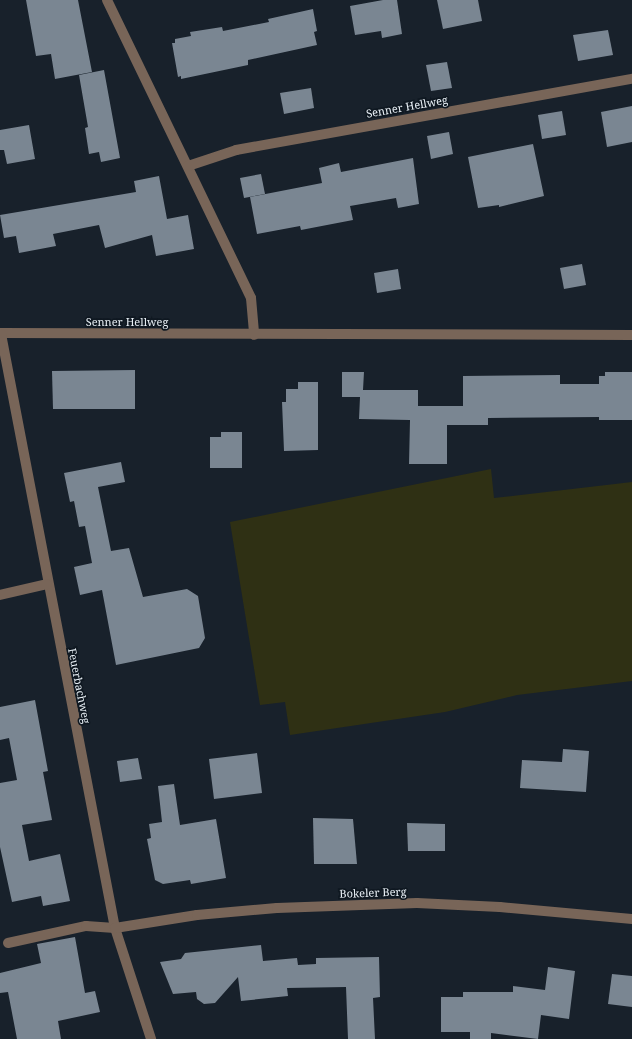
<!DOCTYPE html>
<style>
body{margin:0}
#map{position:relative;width:632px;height:1039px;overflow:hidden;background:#18212b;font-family:"Noto Serif",serif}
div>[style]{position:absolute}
.green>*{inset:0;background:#2f3014}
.building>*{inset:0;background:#7a8692}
.service>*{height:10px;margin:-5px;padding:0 5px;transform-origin:5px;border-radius:5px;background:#786558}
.minor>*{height:10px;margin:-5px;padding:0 5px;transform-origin:5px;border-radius:5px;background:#786558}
span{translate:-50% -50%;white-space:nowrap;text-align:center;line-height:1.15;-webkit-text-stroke:3.5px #0f1821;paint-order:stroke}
.street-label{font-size:11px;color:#e9f0f6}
</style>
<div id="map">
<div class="green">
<div style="clip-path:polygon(491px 469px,494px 498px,632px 482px,632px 681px,517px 695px,445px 712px,290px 735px,285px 702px,260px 705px,230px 522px)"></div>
</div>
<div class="building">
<div style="clip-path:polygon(26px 0,78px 0,92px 72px,55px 79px,51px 54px,36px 56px)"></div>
<div style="clip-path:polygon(383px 0,397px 0,402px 34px,382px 38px,381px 31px,355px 35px,350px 6px)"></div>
<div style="clip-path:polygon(437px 0,478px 0,482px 21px,443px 29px)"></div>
<div style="clip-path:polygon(313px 9px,317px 31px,314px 32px,317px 45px,248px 60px,248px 65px,181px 79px,181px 76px,178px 77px,172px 43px,175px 43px,175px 39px,191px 36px,190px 32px,222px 27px,223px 31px,269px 22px,268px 19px)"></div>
<div style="clip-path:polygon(608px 30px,613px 55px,578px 61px,573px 35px)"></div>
<div style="clip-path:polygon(447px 62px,452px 88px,431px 91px,426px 65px)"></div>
<div style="clip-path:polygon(104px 70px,120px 158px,101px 162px,99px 152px,89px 154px,85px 128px,88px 127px,79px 75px)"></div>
<div style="clip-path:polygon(311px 88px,314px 108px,284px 114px,280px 93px)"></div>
<div style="clip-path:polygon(632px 106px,632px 142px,607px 147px,601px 112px)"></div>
<div style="clip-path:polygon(562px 111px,566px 135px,542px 139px,538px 115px)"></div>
<div style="clip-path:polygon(29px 125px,35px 159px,7px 164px,4px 150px,0 150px,0 130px)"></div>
<div style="clip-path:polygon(449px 132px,453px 154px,431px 159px,427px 136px)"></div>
<div style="clip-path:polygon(533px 144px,544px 196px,499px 207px,499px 205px,478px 208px,468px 157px)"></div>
<div style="clip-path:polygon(413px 158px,419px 204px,398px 208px,396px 198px,350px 206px,353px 220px,301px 230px,300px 226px,257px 234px,250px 197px,322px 183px,319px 168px,339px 163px,341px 172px)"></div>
<div style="clip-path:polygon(261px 174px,265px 194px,244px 198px,240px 178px)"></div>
<div style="clip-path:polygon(159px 176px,167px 219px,188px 215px,194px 249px,156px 256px,152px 235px,105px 248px,99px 225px,53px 234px,56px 246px,19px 253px,16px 236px,4px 238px,0 215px,136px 192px,134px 181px)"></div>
<div style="clip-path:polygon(582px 264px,586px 285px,564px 289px,560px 268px)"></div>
<div style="clip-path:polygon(398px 269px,401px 289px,377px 293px,374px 273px)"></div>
<div style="clip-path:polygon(135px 370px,135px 409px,53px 409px,52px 371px)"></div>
<div style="clip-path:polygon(342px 372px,364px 372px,363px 390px,418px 390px,418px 406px,463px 406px,463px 376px,560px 375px,560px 384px,599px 384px,599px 376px,605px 376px,605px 372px,632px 372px,632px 420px,599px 420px,599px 417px,488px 418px,488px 425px,447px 425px,447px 464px,409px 464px,410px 420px,359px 419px,360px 397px,342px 397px)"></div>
<div style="clip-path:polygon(298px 382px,318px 382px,318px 450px,284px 451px,282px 402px,286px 402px,286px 389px,298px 389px)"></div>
<div style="clip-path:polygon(221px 432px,242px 432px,242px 468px,210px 468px,210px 437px,221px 437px)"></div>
<div style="clip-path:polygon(121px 462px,125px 482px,98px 487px,111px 551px,129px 548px,143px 597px,187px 589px,198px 596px,205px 638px,199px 648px,116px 665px,102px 590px,80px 595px,74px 567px,92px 563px,85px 526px,79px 527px,74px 501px,70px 502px,64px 473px)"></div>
<div style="clip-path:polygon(35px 700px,48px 771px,43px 772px,52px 820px,22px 825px,29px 861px,60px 854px,70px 901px,43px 906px,41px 896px,12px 902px,0 847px,0 783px,17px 780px,9px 738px,0 740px,0 707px)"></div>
<div style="clip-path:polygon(563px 749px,589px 751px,586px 792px,520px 788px,522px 760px,562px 762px)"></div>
<div style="clip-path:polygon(257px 753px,262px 793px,214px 799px,209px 759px)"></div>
<div style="clip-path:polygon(138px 758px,142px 779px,120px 782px,117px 761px)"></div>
<div style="clip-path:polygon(174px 784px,180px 825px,216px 819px,226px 878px,191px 884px,190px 880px,163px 884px,155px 880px,147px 839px,151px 838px,149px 824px,162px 822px,158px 786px)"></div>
<div style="clip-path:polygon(313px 818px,353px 819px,357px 864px,314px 864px)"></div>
<div style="clip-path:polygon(407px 823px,445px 824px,445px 851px,408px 851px)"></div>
<div style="clip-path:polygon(75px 937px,85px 993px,95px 991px,100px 1012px,58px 1021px,61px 1039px,17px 1039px,8px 992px,0 993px,0 973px,41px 963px,37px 944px)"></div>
<div style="clip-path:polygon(261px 945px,263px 961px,297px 958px,298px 965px,316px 964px,316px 958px,379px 957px,380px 997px,373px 998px,375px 1039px,348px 1039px,346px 987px,287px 988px,288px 996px,241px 1001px,238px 977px,215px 1003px,204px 1004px,197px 999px,196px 992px,173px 994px,160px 962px,181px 959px,185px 953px)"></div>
<div style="clip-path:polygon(548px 967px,575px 971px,569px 1019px,541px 1015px,538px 1039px,491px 1033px,491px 1039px,470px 1039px,470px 1032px,441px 1032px,441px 997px,463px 997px,463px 992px,513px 992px,513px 986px,545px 990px)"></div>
<div style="clip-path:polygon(612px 974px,632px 976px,632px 1007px,608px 1004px)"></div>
</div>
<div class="service">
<div style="left:8px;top:943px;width:80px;rotate:-12.3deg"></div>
<div style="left:86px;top:926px;width:29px;rotate:4deg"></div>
</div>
<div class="minor">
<div style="left:107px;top:0;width:331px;rotate:64.2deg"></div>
<div style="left:251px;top:298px;width:37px;rotate:85deg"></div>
<div style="left:188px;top:166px;width:51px;rotate:-18.4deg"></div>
<div style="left:236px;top:150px;width:402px;rotate:-10.2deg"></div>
<div style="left:0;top:333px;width:632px;rotate:0.18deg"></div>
<div style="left:1px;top:334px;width:605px;rotate:79.14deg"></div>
<div style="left:115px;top:928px;width:117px;rotate:72deg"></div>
<div style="left:0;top:595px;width:48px;rotate:-13.2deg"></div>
<div style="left:115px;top:928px;width:83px;rotate:-9deg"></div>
<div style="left:197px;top:915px;width:80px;rotate:-5deg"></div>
<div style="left:277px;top:908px;width:140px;rotate:-2deg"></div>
<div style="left:417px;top:903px;width:83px;rotate:2.8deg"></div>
<div style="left:500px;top:907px;width:133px;rotate:5.2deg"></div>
</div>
<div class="street-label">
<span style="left:407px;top:107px;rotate:-10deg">Senner Hellweg</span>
<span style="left:127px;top:322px">Senner Hellweg</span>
<span style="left:79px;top:686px;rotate:79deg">Feuerbachweg</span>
<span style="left:373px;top:893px;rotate:-2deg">Bokeler Berg</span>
</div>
</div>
